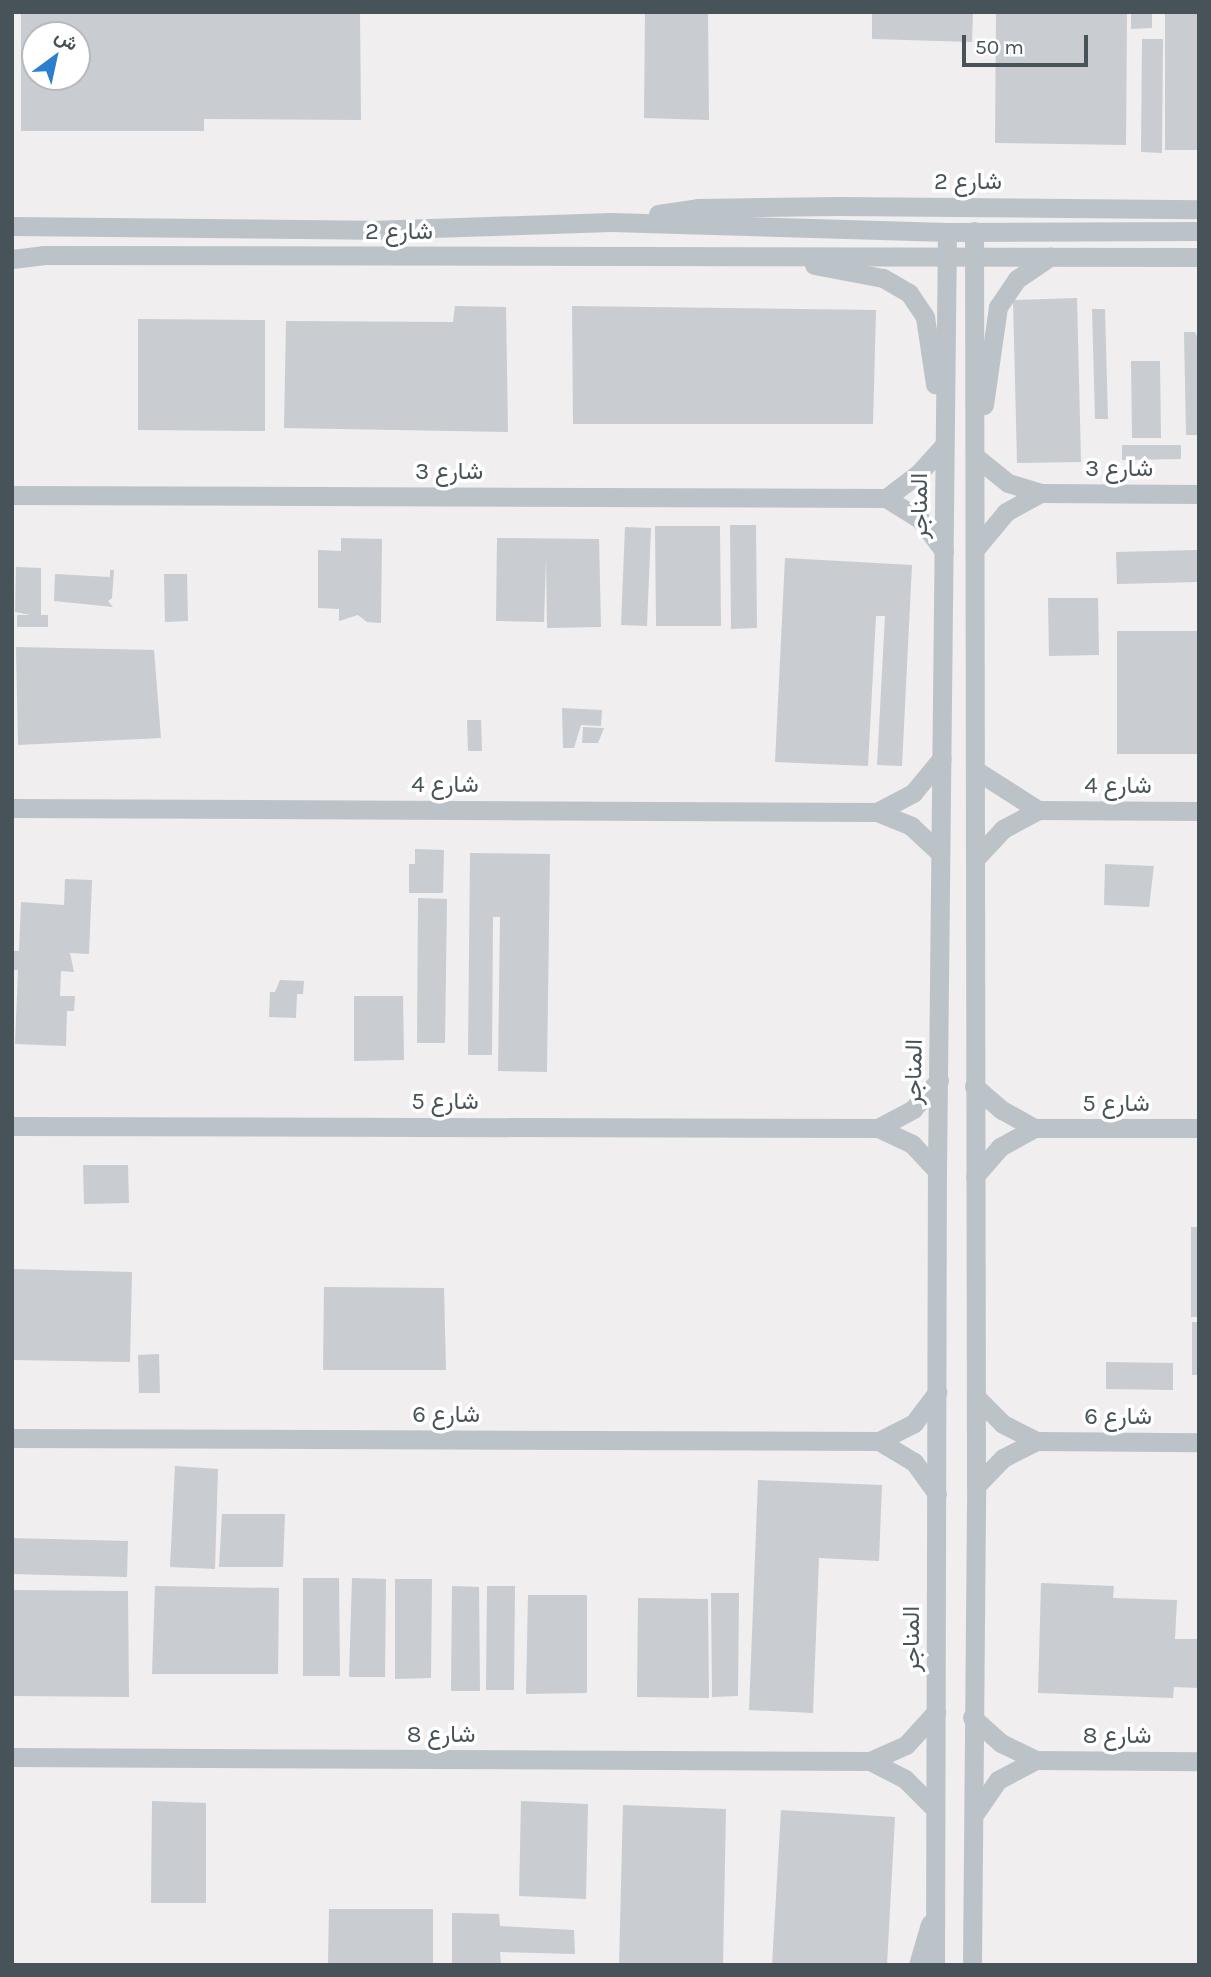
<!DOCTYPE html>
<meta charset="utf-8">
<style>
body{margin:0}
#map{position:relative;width:1211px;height:1977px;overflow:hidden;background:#f0eeee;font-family:Karla,Vazirmatn,sans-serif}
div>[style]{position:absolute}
.building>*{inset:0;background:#c9ccd0}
.minor>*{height:19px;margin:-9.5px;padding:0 9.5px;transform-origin:9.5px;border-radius:9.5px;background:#bbc3c9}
span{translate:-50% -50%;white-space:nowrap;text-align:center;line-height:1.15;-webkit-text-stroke:7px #fff;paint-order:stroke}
.street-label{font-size:24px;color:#485359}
.frame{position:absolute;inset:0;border:14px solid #485359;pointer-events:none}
.north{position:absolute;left:21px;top:21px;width:70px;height:70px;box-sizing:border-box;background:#fff;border:2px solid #b6babd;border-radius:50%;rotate:33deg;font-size:19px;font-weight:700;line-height:28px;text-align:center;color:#485359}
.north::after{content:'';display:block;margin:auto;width:24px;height:32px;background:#2b7fcd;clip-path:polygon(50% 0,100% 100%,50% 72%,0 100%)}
.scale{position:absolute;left:962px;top:35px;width:126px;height:32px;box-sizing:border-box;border:4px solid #485359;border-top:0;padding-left:9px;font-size:21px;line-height:24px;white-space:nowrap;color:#485359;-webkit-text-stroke:5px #fff;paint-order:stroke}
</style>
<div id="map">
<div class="building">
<div style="clip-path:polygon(evenodd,21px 12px,360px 12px,361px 120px,204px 119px,204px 131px,21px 131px,21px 12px,35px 35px,77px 35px,77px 77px,35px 77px,35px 35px)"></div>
<div style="clip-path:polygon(645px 12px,708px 12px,709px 120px,644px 118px)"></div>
<div style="clip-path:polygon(872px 12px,973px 12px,972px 42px,872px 39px)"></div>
<div style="clip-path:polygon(996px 12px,1127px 12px,1126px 145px,995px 143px)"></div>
<div style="clip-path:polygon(1131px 12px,1152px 12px,1152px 28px,1131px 29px)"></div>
<div style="clip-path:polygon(1165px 12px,1199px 12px,1199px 150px,1165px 150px)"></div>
<div style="clip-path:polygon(1142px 39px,1163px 39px,1162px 153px,1141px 152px)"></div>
<div style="clip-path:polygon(1077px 298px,1081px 462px,1017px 463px,1013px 300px)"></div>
<div style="clip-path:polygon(455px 306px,506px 307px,508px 432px,284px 428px,286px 321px,453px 322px)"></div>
<div style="clip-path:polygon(572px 306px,876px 310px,873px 424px,573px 424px)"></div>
<div style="clip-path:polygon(1092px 309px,1105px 309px,1108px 419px,1095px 419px)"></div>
<div style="clip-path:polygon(138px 319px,265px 320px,265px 431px,138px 430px)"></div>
<div style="clip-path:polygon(1184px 332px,1195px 332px,1198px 339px,1199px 435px,1186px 435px)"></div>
<div style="clip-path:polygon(1131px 361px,1160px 361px,1161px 438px,1132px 438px)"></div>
<div style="clip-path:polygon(1122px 445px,1181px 445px,1181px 459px,1122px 460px)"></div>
<div style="clip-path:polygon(730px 525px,756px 525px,757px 628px,731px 629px)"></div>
<div style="clip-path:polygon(655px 526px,720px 526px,721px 626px,656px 626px)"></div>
<div style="clip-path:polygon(625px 527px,651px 528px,647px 626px,621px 625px)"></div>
<div style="clip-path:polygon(341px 538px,382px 539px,381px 623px,367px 622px,358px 615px,339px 621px,339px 609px,318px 608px,318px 550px,341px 551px)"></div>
<div style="clip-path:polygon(497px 538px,599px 539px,601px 627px,547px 628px,546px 558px,544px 622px,496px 621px)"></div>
<div style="clip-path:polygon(1199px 550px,1199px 582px,1117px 584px,1116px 552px)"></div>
<div style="clip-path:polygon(785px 558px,912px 565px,902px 766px,877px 765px,885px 616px,876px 616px,868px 766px,775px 762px)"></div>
<div style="clip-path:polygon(16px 567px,41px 568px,41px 615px,48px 615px,48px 627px,17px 627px,17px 615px,30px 615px,15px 612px)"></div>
<div style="clip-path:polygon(110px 570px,114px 570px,112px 598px,108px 601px,113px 607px,54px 601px,55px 574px,110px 577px)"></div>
<div style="clip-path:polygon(164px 574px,187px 574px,188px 621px,165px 622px)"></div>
<div style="clip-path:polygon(1048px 598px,1098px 598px,1099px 655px,1049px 656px)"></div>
<div style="clip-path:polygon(1117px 631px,1199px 631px,1199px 754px,1117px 754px)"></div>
<div style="clip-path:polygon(16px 647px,154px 650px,161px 738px,18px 745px)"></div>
<div style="clip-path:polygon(562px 708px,602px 710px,601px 726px,581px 725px,574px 748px,563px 748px)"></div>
<div style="clip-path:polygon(467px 720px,481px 720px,482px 751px,468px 751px)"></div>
<div style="clip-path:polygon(583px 727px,604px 728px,598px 743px,582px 743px)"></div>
<div style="clip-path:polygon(415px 849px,444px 850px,443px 893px,409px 893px,409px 864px,415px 864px)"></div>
<div style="clip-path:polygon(470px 853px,550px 854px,547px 1072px,498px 1071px,500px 917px,493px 917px,492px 1055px,468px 1055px)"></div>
<div style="clip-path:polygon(1105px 864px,1154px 866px,1149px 907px,1104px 905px)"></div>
<div style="clip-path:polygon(65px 879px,92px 880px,89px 954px,70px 953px,74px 972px,61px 971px,60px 996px,75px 996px,74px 1011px,67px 1011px,66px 1046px,15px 1044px,18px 970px,12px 970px,12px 960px,13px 951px,19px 951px,21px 902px,64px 905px)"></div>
<div style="clip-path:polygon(418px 898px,447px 899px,445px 1043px,417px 1043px)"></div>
<div style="clip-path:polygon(280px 980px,304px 981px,303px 994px,297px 994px,296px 1018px,269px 1017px,270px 992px,275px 992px)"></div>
<div style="clip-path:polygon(354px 996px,403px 996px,404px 1060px,354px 1061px)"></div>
<div style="clip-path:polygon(83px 1165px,128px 1165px,129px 1203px,84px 1204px)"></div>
<div style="clip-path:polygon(1191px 1227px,1199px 1227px,1199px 1317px,1191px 1317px)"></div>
<div style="clip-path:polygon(12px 1269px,132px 1272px,130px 1362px,12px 1360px)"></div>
<div style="clip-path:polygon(324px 1287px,444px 1288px,446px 1370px,323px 1370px)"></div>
<div style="clip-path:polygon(1192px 1322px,1199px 1322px,1199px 1375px,1192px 1375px)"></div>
<div style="clip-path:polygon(159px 1354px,160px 1393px,139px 1393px,138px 1355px)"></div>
<div style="clip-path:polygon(1106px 1362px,1173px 1363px,1173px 1390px,1106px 1389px)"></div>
<div style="clip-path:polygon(175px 1466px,218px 1469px,215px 1569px,170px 1567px)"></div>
<div style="clip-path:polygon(758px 1480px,882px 1485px,879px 1561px,819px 1558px,813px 1713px,749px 1710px)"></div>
<div style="clip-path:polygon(222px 1514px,285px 1514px,283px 1567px,219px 1567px)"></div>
<div style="clip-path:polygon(12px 1538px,128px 1541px,127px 1577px,12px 1574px)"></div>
<div style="clip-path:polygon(303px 1578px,339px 1578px,340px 1676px,303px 1676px)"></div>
<div style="clip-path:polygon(352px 1578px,386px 1579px,385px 1677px,349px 1677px)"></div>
<div style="clip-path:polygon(395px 1579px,432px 1579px,431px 1678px,395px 1679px)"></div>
<div style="clip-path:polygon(1041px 1583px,1114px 1586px,1113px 1598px,1177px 1600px,1175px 1639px,1199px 1639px,1199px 1688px,1174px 1687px,1173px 1698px,1038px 1693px)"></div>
<div style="clip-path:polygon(155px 1586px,279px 1588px,278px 1674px,152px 1674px)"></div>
<div style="clip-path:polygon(452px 1586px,479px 1587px,480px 1691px,451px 1691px)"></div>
<div style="clip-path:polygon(487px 1586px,515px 1586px,514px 1690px,486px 1690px)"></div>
<div style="clip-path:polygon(12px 1590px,128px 1591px,129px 1697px,12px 1696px)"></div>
<div style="clip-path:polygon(711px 1593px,739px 1593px,738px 1696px,712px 1697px)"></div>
<div style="clip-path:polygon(528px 1595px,587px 1595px,587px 1693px,526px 1694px)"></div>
<div style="clip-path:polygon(638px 1598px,708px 1599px,709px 1698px,637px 1697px)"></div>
<div style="clip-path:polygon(152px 1801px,206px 1803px,206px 1903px,151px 1903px)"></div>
<div style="clip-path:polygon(521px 1801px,588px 1804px,586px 1899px,519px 1896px)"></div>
<div style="clip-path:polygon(623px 1805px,726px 1809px,723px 1965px,619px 1965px)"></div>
<div style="clip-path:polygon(781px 1810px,895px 1817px,887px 1965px,772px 1965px)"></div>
<div style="clip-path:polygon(329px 1909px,433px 1909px,433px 1965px,328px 1965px)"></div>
<div style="clip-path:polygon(452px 1913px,499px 1914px,500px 1926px,574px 1930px,575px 1954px,500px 1952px,501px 1965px,452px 1965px)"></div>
</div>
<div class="minor">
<div style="left:658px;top:214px;width:40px;rotate:-8.5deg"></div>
<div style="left:698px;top:208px;width:139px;rotate:-0.8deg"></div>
<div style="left:837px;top:206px;width:362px;rotate:0.5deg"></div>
<div style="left:12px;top:226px;width:358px;rotate:0.6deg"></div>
<div style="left:370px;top:230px;width:241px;rotate:-1.9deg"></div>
<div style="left:611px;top:222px;width:336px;rotate:1.7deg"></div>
<div style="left:947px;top:232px;width:252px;rotate:-0.2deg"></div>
<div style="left:12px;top:259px;width:31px;rotate:-7deg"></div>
<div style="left:43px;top:255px;width:1156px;rotate:0.1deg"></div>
<div style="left:814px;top:265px;width:70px;rotate:10.7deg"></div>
<div style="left:883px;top:278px;width:30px;rotate:30deg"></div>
<div style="left:909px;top:293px;width:29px;rotate:56deg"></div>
<div style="left:925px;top:317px;width:68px;rotate:81.5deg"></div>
<div style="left:984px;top:405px;width:99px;rotate:-81.9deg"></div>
<div style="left:998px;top:307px;width:34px;rotate:-56deg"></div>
<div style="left:1017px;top:279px;width:40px;rotate:-34deg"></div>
<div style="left:977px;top:458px;width:40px;rotate:39deg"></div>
<div style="left:1008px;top:483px;width:34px;rotate:17deg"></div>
<div style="left:1040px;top:493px;width:159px;rotate:0.4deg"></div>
<div style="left:12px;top:495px;width:874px;rotate:0.2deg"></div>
<div style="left:886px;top:498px;width:40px;rotate:32deg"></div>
<div style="left:920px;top:519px;width:40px;rotate:53deg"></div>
<div style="left:886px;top:498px;width:40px;rotate:-37deg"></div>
<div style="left:918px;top:474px;width:39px;rotate:-48deg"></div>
<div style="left:977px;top:547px;width:45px;rotate:-50.4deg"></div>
<div style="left:1006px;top:512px;width:39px;rotate:-29deg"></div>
<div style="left:977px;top:771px;width:72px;rotate:32.6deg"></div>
<div style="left:12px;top:808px;width:865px;rotate:0.26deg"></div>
<div style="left:877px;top:812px;width:37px;rotate:22deg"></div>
<div style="left:911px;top:826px;width:40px;rotate:43deg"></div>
<div style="left:877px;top:812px;width:41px;rotate:-27.8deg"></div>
<div style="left:913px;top:793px;width:45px;rotate:-50.4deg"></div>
<div style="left:976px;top:858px;width:40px;rotate:-47deg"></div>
<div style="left:1003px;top:829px;width:40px;rotate:-28deg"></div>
<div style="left:1038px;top:810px;width:161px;rotate:0.4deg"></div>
<div style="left:974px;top:1086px;width:37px;rotate:41deg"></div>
<div style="left:1002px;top:1110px;width:37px;rotate:29deg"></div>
<div style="left:1034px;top:1128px;width:165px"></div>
<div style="left:12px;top:1126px;width:866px;rotate:0.13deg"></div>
<div style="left:878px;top:1128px;width:38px;rotate:25deg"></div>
<div style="left:912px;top:1144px;width:37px;rotate:47deg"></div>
<div style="left:878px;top:1128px;width:40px;rotate:-28deg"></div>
<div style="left:913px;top:1109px;width:39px;rotate:-48deg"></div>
<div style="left:975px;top:1176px;width:38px;rotate:-49deg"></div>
<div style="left:1000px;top:1147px;width:39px;rotate:-29deg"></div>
<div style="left:976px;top:1397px;width:38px;rotate:45deg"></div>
<div style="left:1003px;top:1424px;width:38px;rotate:27deg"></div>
<div style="left:1037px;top:1441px;width:162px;rotate:0.4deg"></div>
<div style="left:12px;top:1438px;width:867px;rotate:0.2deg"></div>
<div style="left:879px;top:1441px;width:39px;rotate:-27deg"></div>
<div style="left:914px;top:1423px;width:39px;rotate:-53deg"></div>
<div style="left:879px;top:1441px;width:41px;rotate:31deg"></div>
<div style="left:914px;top:1462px;width:39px;rotate:54deg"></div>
<div style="left:976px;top:1486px;width:39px;rotate:-46deg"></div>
<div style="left:1003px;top:1458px;width:38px;rotate:-27deg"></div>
<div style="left:972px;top:1717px;width:39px;rotate:42deg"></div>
<div style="left:1001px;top:1743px;width:39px;rotate:26deg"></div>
<div style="left:12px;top:1757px;width:858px;rotate:0.27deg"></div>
<div style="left:870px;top:1761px;width:39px;rotate:-24deg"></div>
<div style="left:906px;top:1745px;width:45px;rotate:-47.7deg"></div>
<div style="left:870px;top:1761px;width:39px;rotate:27deg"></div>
<div style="left:905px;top:1779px;width:38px;rotate:45deg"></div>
<div style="left:974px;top:1815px;width:42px;rotate:-55.6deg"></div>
<div style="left:998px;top:1780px;width:43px;rotate:-27.8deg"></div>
<div style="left:1036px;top:1760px;width:163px;rotate:0.4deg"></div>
<div style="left:918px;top:1965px;width:43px;rotate:-73.7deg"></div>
<div style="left:935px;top:1965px;width:794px;rotate:-89.86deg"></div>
<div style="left:937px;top:1171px;width:939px;rotate:-89.39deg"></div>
<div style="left:972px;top:1965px;width:479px;rotate:-89.5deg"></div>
<div style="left:976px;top:1486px;width:1255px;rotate:-90.09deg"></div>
</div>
<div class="street-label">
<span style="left:968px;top:182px">شارع 2</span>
<span style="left:399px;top:232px">شارع 2</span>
<span style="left:1119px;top:469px">شارع 3</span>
<span style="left:449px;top:472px">شارع 3</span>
<span style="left:920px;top:506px;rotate:-90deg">المناجر</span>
<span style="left:445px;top:785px">شارع 4</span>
<span style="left:1118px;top:786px">شارع 4</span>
<span style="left:914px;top:1072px;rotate:-89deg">المناجر</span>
<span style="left:445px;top:1102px">شارع 5</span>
<span style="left:1116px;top:1104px">شارع 5</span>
<span style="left:446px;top:1415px">شارع 6</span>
<span style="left:1118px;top:1417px">شارع 6</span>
<span style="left:912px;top:1639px;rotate:-90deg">المناجر</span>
<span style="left:441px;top:1735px">شارع 8</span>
<span style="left:1117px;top:1736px">شارع 8</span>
</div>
<div class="frame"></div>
<div class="north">ش</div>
<div class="scale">50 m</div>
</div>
